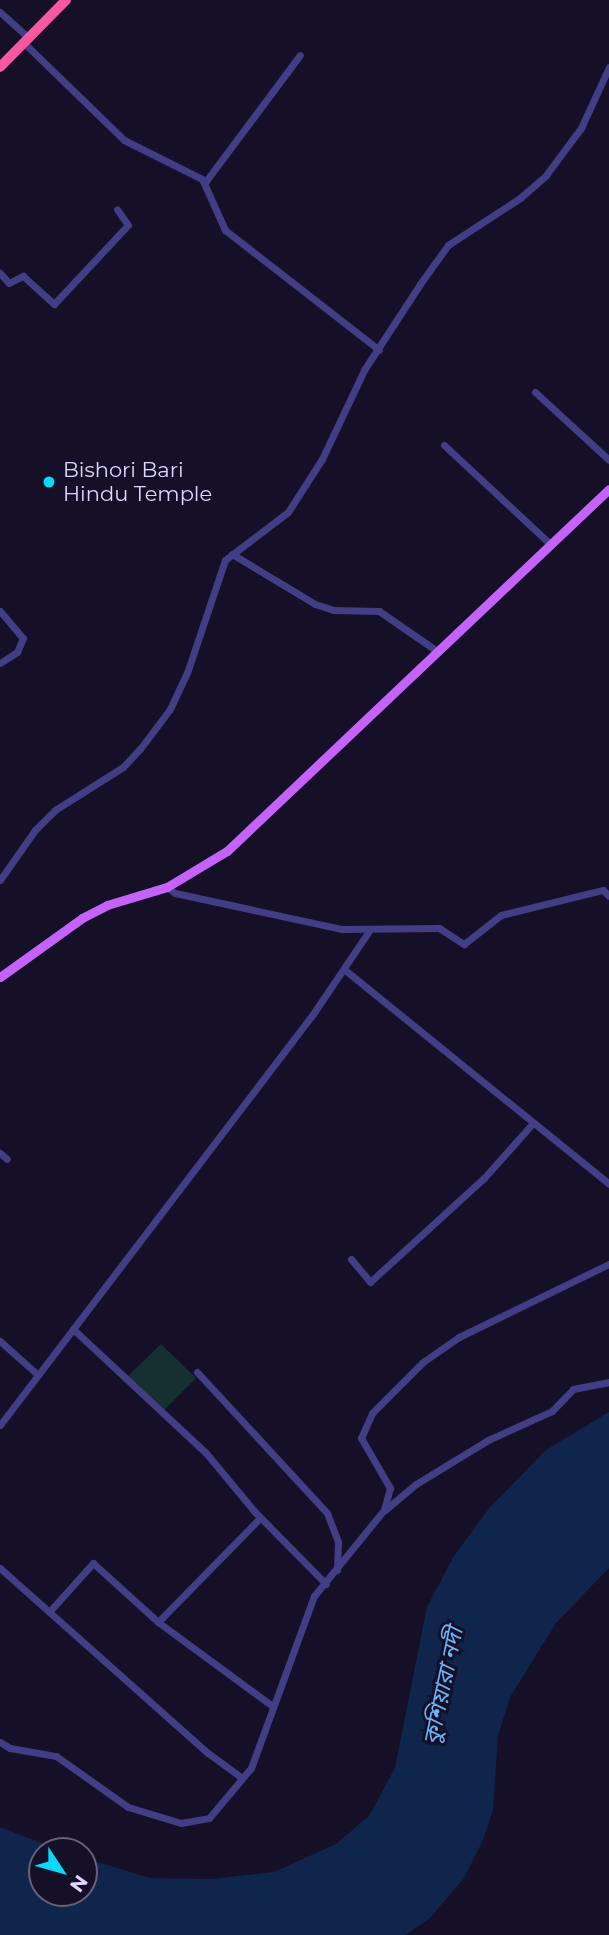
<!DOCTYPE html>
<meta charset="utf-8">
<style>
body{margin:0}
#map{position:relative;width:609px;height:1935px;overflow:hidden;background:#151027;font-family:Montserrat,"Noto Sans Bengali",sans-serif}
div>[style]{position:absolute}
.green>*{inset:0;background:#143030}
.water>*{inset:0;background:#10254b}
.minor>*{height:7px;margin:-3.5px;padding:0 3.5px;transform-origin:3.5px;border-radius:3.5px;background:#423d84}
.major>*{height:9px;margin:-4.5px;padding:0 4.5px;transform-origin:4.5px;border-radius:4.5px;background:#c562fa}
.highway>*{height:10px;margin:-5px;padding:0 5px;transform-origin:5px;border-radius:5px;background:#f957a0}
.dots>*{width:19px;height:19px;translate:-50% -50%;box-sizing:border-box;border:4px solid #151027;border-radius:50%}
span{translate:-50% -50%;white-space:nowrap;text-align:center;line-height:1.15;-webkit-text-stroke:6px #151027;paint-order:stroke}
.poi-label{font-size:21px;color:#ddd7fe}
.left{translate:0 -50%;text-align:left}
.water-label{font-size:23px;color:#69b3fa;font-style:italic}
.north{position:absolute;left:28px;top:1837px;width:70px;height:70px;box-sizing:border-box;background:#151027;border:2px solid #65607d;border-radius:50%;rotate:126deg;font-size:19px;font-weight:700;line-height:28px;text-align:center;color:#ddd7fe}
.north::after{content:'';display:block;margin:auto;width:24px;height:32px;background:#0ad8f7;clip-path:polygon(50% 0,100% 100%,50% 72%,0 100%)}
</style>
<div id="map">
<div class="green">
<div style="clip-path:polygon(161px 1344px,196px 1378px,164px 1410px,128px 1376px)"></div>
</div>
<div class="water">
<div style="clip-path:polygon(609px 1412px,609px 1568px,556px 1623px,510px 1697px,498px 1736px,493px 1810px,483px 1840px,464px 1878px,429px 1919px,405px 1935px,0 1935px,0 1827px,62px 1851px,42px 1851px,42px 1893px,84px 1893px,84px 1858px,150px 1878px,212px 1879px,274px 1872px,336px 1844px,369px 1816px,395px 1768px,427px 1607px,454px 1556px,490px 1507px,546px 1450px)"></div>
</div>
<div class="minor">
<div style="left:0;top:12px;width:39px;rotate:42deg"></div>
<div style="left:24px;top:43px;width:139px;rotate:44.1deg"></div>
<div style="left:124px;top:140px;width:92px;rotate:26.6deg"></div>
<div style="left:206px;top:181px;width:157px;rotate:-53.3deg"></div>
<div style="left:203px;top:181px;width:54px;rotate:65.8deg"></div>
<div style="left:225px;top:230px;width:195px;rotate:37.9deg"></div>
<div style="left:0;top:273px;width:13px;rotate:48deg"></div>
<div style="left:9px;top:283px;width:16px;rotate:-27deg"></div>
<div style="left:23px;top:276px;width:42px;rotate:42.1deg"></div>
<div style="left:54px;top:304px;width:108px;rotate:-46.9deg"></div>
<div style="left:128px;top:225px;width:19px;rotate:-125deg"></div>
<div style="left:535px;top:392px;width:100px;rotate:42.6deg"></div>
<div style="left:444px;top:445px;width:145px;rotate:43deg"></div>
<div style="left:232px;top:554px;width:97px;rotate:31.1deg"></div>
<div style="left:315px;top:604px;width:20px;rotate:18deg"></div>
<div style="left:334px;top:610px;width:45px;rotate:1.3deg"></div>
<div style="left:379px;top:611px;width:70px;rotate:34.6deg"></div>
<div style="left:0;top:611px;width:35px;rotate:50deg"></div>
<div style="left:23px;top:638px;width:15px;rotate:113deg"></div>
<div style="left:17px;top:652px;width:20px;rotate:147deg"></div>
<div style="left:0;top:880px;width:61px;rotate:-55deg"></div>
<div style="left:35px;top:830px;width:28px;rotate:-45deg"></div>
<div style="left:55px;top:810px;width:80px;rotate:-32.3deg"></div>
<div style="left:123px;top:767px;width:25px;rotate:-47deg"></div>
<div style="left:140px;top:749px;width:50px;rotate:-53.1deg"></div>
<div style="left:170px;top:709px;width:40px;rotate:-65deg"></div>
<div style="left:187px;top:673px;width:119px;rotate:-71.4deg"></div>
<div style="left:225px;top:560px;width:79px;rotate:-37.3deg"></div>
<div style="left:288px;top:512px;width:63px;rotate:-57.3deg"></div>
<div style="left:322px;top:459px;width:98px;rotate:-64.7deg"></div>
<div style="left:364px;top:370px;width:103px;rotate:-56.9deg"></div>
<div style="left:420px;top:284px;width:48px;rotate:-54.3deg"></div>
<div style="left:448px;top:245px;width:86px;rotate:-33.1deg"></div>
<div style="left:520px;top:198px;width:35px;rotate:-41deg"></div>
<div style="left:546px;top:175px;width:59px;rotate:-53.3deg"></div>
<div style="left:581px;top:128px;width:67px;rotate:-65.3deg"></div>
<div style="left:167px;top:887px;width:10px;rotate:37deg"></div>
<div style="left:175px;top:893px;width:171px;rotate:12.2deg"></div>
<div style="left:342px;top:929px;width:97px;rotate:-0.6deg"></div>
<div style="left:439px;top:928px;width:30px;rotate:33deg"></div>
<div style="left:464px;top:944px;width:47px;rotate:-38.1deg"></div>
<div style="left:501px;top:915px;width:105px;rotate:-13.8deg"></div>
<div style="left:603px;top:890px;width:8px;rotate:45deg"></div>
<div style="left:345px;top:970px;width:340px;rotate:39deg"></div>
<div style="left:0;top:1153px;width:9px;rotate:41deg"></div>
<div style="left:351px;top:1259px;width:30px;rotate:50deg"></div>
<div style="left:370px;top:1282px;width:154px;rotate:-42.4deg"></div>
<div style="left:484px;top:1178px;width:74px;rotate:-48.3deg"></div>
<div style="left:73px;top:1329px;width:182px;rotate:43deg"></div>
<div style="left:206px;top:1453px;width:77px;rotate:50.3deg"></div>
<div style="left:255px;top:1512px;width:101px;rotate:45.4deg"></div>
<div style="left:0;top:1341px;width:51px;rotate:41.8deg"></div>
<div style="left:197px;top:1372px;width:192px;rotate:47.3deg"></div>
<div style="left:327px;top:1513px;width:31px;rotate:69deg"></div>
<div style="left:338px;top:1542px;width:28px;rotate:92deg"></div>
<div style="left:0;top:1425px;width:517px;rotate:-52.71deg"></div>
<div style="left:313px;top:1014px;width:100px;rotate:-56deg"></div>
<div style="left:385px;top:1510px;width:40px;rotate:-40deg"></div>
<div style="left:416px;top:1484px;width:84px;rotate:-31.4deg"></div>
<div style="left:488px;top:1440px;width:70px;rotate:-24.4deg"></div>
<div style="left:552px;top:1411px;width:30px;rotate:-46deg"></div>
<div style="left:573px;top:1389px;width:37px;rotate:-11deg"></div>
<div style="left:0;top:1568px;width:278px;rotate:41.7deg"></div>
<div style="left:208px;top:1753px;width:42px;rotate:36.3deg"></div>
<div style="left:49px;top:1612px;width:66px;rotate:-48.1deg"></div>
<div style="left:93px;top:1563px;width:88px;rotate:42.2deg"></div>
<div style="left:158px;top:1622px;width:146px;rotate:-45.6deg"></div>
<div style="left:158px;top:1622px;width:140px;rotate:36.3deg"></div>
<div style="left:0;top:1742px;width:12px;rotate:31deg"></div>
<div style="left:10px;top:1748px;width:47px;rotate:9.9deg"></div>
<div style="left:56px;top:1756px;width:88px;rotate:35.3deg"></div>
<div style="left:128px;top:1807px;width:55px;rotate:16.8deg"></div>
<div style="left:181px;top:1823px;width:28px;rotate:-10deg"></div>
<div style="left:209px;top:1818px;width:65px;rotate:-50deg"></div>
<div style="left:251px;top:1768px;width:183px;rotate:-69.9deg"></div>
<div style="left:314px;top:1596px;width:111px;rotate:-50.9deg"></div>
<div style="left:384px;top:1510px;width:23px;rotate:-75deg"></div>
<div style="left:390px;top:1488px;width:58px;rotate:-120.1deg"></div>
<div style="left:361px;top:1438px;width:27px;rotate:-66deg"></div>
<div style="left:372px;top:1413px;width:72px;rotate:-45deg"></div>
<div style="left:423px;top:1362px;width:44px;rotate:-34.8deg"></div>
<div style="left:459px;top:1337px;width:167px;rotate:-26deg"></div>
</div>
<div class="major">
<div style="left:0;top:977px;width:101px;rotate:-35.7deg"></div>
<div style="left:82px;top:918px;width:28px;rotate:-27deg"></div>
<div style="left:107px;top:905px;width:63px;rotate:-16.7deg"></div>
<div style="left:167px;top:887px;width:70px;rotate:-31deg"></div>
<div style="left:227px;top:851px;width:526px;rotate:-43.46deg"></div>
</div>
<div class="highway">
<div style="left:0;top:67px;width:94px;rotate:-45.4deg"></div>
</div>
<div class="dots">
<div style="left:49px;top:482px;background:#0ad8f7"></div>
</div>
<div class="poi-label">
<span class="left" style="left:63px;top:482px">Bishori Bari<br>Hindu Temple</span>
</div>
<div class="water-label">
<span style="left:443px;top:1686px;rotate:-78deg">কুশিয়ারা নদী</span>
</div>
<div class="north">N</div>
</div>
